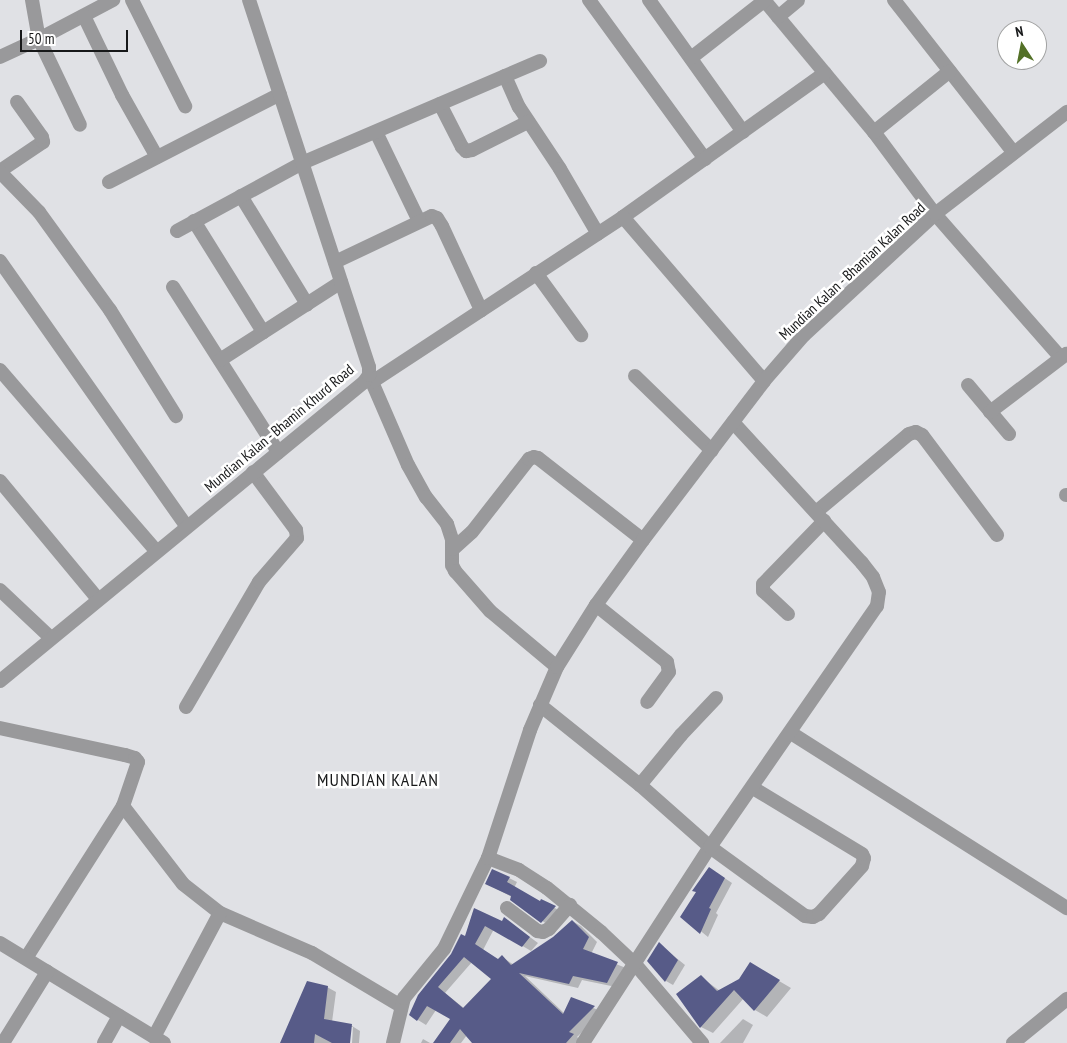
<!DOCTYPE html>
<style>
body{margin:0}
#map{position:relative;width:1067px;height:1043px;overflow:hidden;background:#e0e1e5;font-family:"PT Sans Narrow",sans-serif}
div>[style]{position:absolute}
.shadow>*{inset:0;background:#0003}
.building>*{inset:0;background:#575b88}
.minor>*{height:14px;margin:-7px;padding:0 7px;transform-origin:7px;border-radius:7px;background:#99999b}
.tertiary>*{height:14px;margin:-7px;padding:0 7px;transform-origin:7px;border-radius:7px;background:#99999b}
span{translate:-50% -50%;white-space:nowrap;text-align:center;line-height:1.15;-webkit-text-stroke:5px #fff;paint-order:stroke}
.street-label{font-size:15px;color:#171819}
.quarter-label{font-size:18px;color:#171819;letter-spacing:1px}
.north{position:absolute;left:997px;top:20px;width:50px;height:50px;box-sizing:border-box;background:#fff;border:1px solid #a2a3a3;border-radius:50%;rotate:349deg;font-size:14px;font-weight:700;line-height:20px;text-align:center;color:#171819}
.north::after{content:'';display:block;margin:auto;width:18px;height:22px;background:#537127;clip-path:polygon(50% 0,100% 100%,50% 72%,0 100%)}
.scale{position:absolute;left:20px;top:30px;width:108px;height:22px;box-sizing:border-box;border:2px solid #171819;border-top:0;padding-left:6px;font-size:15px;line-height:18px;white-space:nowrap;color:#171819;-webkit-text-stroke:4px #fff;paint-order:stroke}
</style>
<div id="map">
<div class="shadow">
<div style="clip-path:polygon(717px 873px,732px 883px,716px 913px,718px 915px,708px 937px,682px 916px)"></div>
<div style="clip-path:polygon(509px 878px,517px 882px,514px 888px,541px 903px,542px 901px,562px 912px,549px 926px,512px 897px,487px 884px)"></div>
<div style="clip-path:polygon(evenodd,474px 909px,503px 923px,504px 918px,538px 943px,531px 951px,494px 929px,483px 950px,499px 961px,502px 957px,514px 965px,554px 938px,572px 921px,581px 926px,597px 942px,591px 954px,626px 968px,616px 987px,582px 980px,578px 988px,525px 976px,565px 1014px,571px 999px,603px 1012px,577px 1037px,581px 1040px,579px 1043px,474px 1043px,467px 1035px,461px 1043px,434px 1043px,451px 1019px,436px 1010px,426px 1025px,410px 1015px,465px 938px,474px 909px,472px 962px,493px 979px,465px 1009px,445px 993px,472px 962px)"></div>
<div style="clip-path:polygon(659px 944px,685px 965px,673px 985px,666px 981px,648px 961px)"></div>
<div style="clip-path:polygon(750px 964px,791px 988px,767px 1017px,755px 1010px,744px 998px,713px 1033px,701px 1027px,678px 994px,701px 977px,720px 991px,740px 980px)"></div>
<div style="clip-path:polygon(327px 987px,336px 992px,332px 1022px,352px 1026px,360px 1031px,359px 1043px,352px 1043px,353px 1027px,351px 1027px,349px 1043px,282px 1043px)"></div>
<div style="clip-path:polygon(743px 1019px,753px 1025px,743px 1043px,720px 1043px)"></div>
<div style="clip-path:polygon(423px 1039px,430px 1043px,421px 1043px)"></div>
</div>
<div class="building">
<div style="clip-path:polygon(709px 867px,725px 878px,709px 908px,711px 909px,700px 934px,680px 917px,696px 892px,692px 891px)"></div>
<div style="clip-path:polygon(492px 869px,510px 877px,507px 882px,540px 901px,541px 899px,556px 906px,541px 923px,510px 900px,511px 896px,485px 884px)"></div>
<div style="clip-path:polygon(evenodd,474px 908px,502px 921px,504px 917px,530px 937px,522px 947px,485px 926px,475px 944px,498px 959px,502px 955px,511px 965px,553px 937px,572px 920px,589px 937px,583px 949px,618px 962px,607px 983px,573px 976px,569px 984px,519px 973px,563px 1014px,571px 997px,595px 1006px,569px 1032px,574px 1034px,566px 1043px,472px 1043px,460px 1029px,450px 1043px,433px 1043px,450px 1019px,427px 1006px,417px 1021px,409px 1015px,418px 995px,451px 954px,461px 934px,465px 936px,474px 908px,464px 957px,491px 979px,463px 1008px,438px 987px,464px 957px)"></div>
<div style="clip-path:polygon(659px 942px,678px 960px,665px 982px,647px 961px)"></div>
<div style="clip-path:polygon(750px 962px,780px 980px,754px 1011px,734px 990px,700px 1028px,676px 994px,701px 975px,717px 991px,739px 979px)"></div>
<div style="clip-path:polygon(307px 981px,328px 986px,324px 1019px,352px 1024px,350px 1043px,332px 1043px,315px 1034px,314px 1043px,280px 1043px)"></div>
</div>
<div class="minor">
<div style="left:32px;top:0;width:40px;rotate:80deg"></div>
<div style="left:39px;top:39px;width:84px;rotate:-27.8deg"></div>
<div style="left:132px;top:0;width:119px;rotate:63.4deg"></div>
<div style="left:589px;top:0;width:197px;rotate:53.9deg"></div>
<div style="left:649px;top:0;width:162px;rotate:54.5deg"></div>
<div style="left:764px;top:0;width:172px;rotate:50.2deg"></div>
<div style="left:874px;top:132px;width:102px;rotate:53.4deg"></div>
<div style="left:935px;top:214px;width:191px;rotate:48.8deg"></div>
<div style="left:894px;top:0;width:194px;rotate:51.9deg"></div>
<div style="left:84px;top:16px;width:88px;rotate:64.3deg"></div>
<div style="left:122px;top:95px;width:71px;rotate:60.6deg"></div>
<div style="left:778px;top:17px;width:26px;rotate:-40deg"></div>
<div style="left:0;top:57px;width:43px;rotate:-24.8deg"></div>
<div style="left:39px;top:39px;width:95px;rotate:64.5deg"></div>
<div style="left:691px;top:58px;width:93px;rotate:-38deg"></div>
<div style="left:505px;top:76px;width:34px;rotate:66deg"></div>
<div style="left:519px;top:107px;width:74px;rotate:56.5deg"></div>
<div style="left:560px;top:169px;width:75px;rotate:59.7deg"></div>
<div style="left:440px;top:104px;width:48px;rotate:62.9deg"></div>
<div style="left:462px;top:147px;width:6px;rotate:45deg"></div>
<div style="left:466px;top:151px;width:6px;rotate:-9deg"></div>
<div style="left:472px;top:150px;width:63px;rotate:-26.6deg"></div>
<div style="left:376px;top:132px;width:99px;rotate:64.2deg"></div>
<div style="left:874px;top:132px;width:97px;rotate:-38.8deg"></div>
<div style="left:0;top:171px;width:52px;rotate:-34deg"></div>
<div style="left:43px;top:142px;width:5px;rotate:-101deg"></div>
<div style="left:42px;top:137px;width:43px;rotate:-125.5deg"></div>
<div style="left:0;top:172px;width:56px;rotate:45.7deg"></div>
<div style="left:39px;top:212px;width:121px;rotate:54.1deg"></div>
<div style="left:110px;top:310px;width:125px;rotate:58.1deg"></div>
<div style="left:109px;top:182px;width:192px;rotate:-27.2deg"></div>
<div style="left:241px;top:196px;width:127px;rotate:58.6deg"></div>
<div style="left:623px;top:217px;width:248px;rotate:-35.5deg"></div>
<div style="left:194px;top:221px;width:131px;rotate:58.1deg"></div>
<div style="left:177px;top:231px;width:142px;rotate:-28.5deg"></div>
<div style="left:302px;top:163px;width:259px;rotate:-23.2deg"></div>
<div style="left:0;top:261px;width:324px;rotate:54.9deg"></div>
<div style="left:335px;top:262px;width:107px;rotate:-25.4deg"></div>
<div style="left:432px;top:216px;width:5px;rotate:22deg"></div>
<div style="left:437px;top:218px;width:9px;rotate:58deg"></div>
<div style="left:442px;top:226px;width:93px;rotate:65.1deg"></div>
<div style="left:536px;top:273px;width:77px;rotate:54deg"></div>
<div style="left:173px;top:287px;width:196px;rotate:57.5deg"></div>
<div style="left:220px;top:360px;width:144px;rotate:-32.8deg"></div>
<div style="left:0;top:370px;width:239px;rotate:49.2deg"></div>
<div style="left:369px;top:375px;width:98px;rotate:66.6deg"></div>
<div style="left:408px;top:465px;width:37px;rotate:61deg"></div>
<div style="left:426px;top:497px;width:34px;rotate:52deg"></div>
<div style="left:447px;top:524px;width:16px;rotate:72deg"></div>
<div style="left:452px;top:539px;width:26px;rotate:90deg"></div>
<div style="left:452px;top:565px;width:7px;rotate:63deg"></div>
<div style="left:455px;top:571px;width:53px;rotate:48.8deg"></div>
<div style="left:490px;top:611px;width:87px;rotate:39.9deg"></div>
<div style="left:635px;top:376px;width:107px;rotate:44.2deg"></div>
<div style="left:372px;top:382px;width:300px;rotate:-33.3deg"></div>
<div style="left:623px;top:217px;width:216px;rotate:49.3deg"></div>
<div style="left:968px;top:385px;width:64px;rotate:50.1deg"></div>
<div style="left:990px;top:412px;width:96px;rotate:-37.3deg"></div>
<div style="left:0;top:481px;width:153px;rotate:50.3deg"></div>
<div style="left:1066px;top:495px;width:1px"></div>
<div style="left:816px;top:512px;width:121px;rotate:-40deg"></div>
<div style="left:909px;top:434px;width:7px;rotate:-16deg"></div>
<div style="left:916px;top:432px;width:7px;rotate:27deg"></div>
<div style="left:922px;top:435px;width:125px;rotate:53.1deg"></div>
<div style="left:453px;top:549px;width:25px;rotate:-42deg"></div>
<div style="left:472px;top:532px;width:93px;rotate:-52deg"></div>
<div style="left:529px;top:459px;width:5px;rotate:-22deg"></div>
<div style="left:534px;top:457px;width:4px;rotate:14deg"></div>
<div style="left:538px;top:458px;width:133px;rotate:38deg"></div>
<div style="left:0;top:590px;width:70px;rotate:43.3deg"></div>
<div style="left:596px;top:605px;width:91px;rotate:38.8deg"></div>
<div style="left:667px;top:662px;width:10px;rotate:79deg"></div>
<div style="left:669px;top:672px;width:37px;rotate:126deg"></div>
<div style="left:788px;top:614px;width:34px;rotate:-137deg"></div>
<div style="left:763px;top:591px;width:7px;rotate:-90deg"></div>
<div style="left:763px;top:584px;width:88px;rotate:-45.9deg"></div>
<div style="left:540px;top:705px;width:128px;rotate:38.7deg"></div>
<div style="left:640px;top:785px;width:94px;rotate:41.5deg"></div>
<div style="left:710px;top:847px;width:117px;rotate:36deg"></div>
<div style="left:805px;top:916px;width:8px;rotate:7deg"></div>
<div style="left:813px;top:917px;width:7px;rotate:-27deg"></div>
<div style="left:819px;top:914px;width:64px;rotate:-48.1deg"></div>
<div style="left:862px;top:866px;width:8px;rotate:-76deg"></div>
<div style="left:864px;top:858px;width:4px;rotate:-117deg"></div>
<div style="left:862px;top:854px;width:127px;rotate:-148.8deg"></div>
<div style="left:186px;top:707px;width:145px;rotate:-59.7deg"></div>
<div style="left:259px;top:582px;width:58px;rotate:-49.2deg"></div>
<div style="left:297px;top:538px;width:8px;rotate:-97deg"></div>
<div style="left:296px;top:530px;width:72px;rotate:-126.6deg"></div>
<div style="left:0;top:728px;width:128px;rotate:12.2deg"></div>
<div style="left:125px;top:755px;width:10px;rotate:17deg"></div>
<div style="left:135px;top:758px;width:5px;rotate:53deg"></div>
<div style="left:138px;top:762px;width:46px;rotate:108.8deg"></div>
<div style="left:123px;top:806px;width:180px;rotate:122.5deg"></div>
<div style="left:791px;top:733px;width:327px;rotate:32.4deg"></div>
<div style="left:640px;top:785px;width:65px;rotate:-50.6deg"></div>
<div style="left:681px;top:735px;width:51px;rotate:-46.6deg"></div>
<div style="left:123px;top:806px;width:98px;rotate:52.4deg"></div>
<div style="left:183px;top:884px;width:47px;rotate:38.1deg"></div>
<div style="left:220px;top:913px;width:100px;rotate:23.5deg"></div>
<div style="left:312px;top:953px;width:104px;rotate:30.8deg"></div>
<div style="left:488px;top:858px;width:33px;rotate:21deg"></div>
<div style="left:519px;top:870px;width:33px;rotate:33deg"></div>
<div style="left:547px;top:888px;width:70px;rotate:39.2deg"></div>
<div style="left:601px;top:932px;width:47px;rotate:43.3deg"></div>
<div style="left:635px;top:964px;width:104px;rotate:49.7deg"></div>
<div style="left:507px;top:908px;width:38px;rotate:37deg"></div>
<div style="left:537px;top:931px;width:6px;rotate:9deg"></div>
<div style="left:543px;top:932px;width:7px;rotate:-27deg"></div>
<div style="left:549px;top:929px;width:32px;rotate:-49deg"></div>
<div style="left:0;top:943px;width:192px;rotate:31.4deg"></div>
<div style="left:154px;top:1037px;width:140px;rotate:-62deg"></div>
<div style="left:3px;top:1043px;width:84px;rotate:-58.2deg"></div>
<div style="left:104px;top:1043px;width:31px;rotate:-61deg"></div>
<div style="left:583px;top:1043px;width:234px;rotate:-57.1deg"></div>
<div style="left:710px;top:847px;width:293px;rotate:-55.3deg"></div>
<div style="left:877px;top:606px;width:14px;rotate:-82deg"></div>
<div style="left:879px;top:592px;width:16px;rotate:-112deg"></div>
<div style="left:873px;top:577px;width:18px;rotate:-128deg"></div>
<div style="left:862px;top:563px;width:191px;rotate:-132.5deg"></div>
<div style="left:1013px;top:1043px;width:70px;rotate:-39.2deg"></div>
</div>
<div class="tertiary">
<div style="left:0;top:681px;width:471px;rotate:-39.4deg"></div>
<div style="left:364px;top:382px;width:9px;rotate:-54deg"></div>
<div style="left:369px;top:375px;width:8px;rotate:-90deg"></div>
<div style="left:369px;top:367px;width:386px;rotate:-108.1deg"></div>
<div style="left:393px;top:1043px;width:46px;rotate:-76.3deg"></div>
<div style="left:404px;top:998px;width:63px;rotate:-50.8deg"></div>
<div style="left:444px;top:949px;width:101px;rotate:-64.2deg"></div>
<div style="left:488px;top:858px;width:135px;rotate:-71.8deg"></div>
<div style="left:530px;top:730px;width:69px;rotate:-66.8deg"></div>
<div style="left:557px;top:667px;width:73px;rotate:-57.8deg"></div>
<div style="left:596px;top:605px;width:80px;rotate:-54.1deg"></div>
<div style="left:643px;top:540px;width:200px;rotate:-52.7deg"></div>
<div style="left:764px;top:381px;width:61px;rotate:-49deg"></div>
<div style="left:804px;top:335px;width:178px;rotate:-42.7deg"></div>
<div style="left:935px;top:214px;width:167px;rotate:-37.7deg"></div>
</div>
<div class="street-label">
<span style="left:852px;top:271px;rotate:-43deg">Mundian Kalan - Bhamian Kalan Road</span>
<span style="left:279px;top:428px;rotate:-40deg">Mundian Kalan - Bhamin Khurd Road</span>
</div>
<div class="quarter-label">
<span style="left:378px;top:780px">MUNDIAN KALAN</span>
</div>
<div class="north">N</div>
<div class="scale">50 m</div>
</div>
